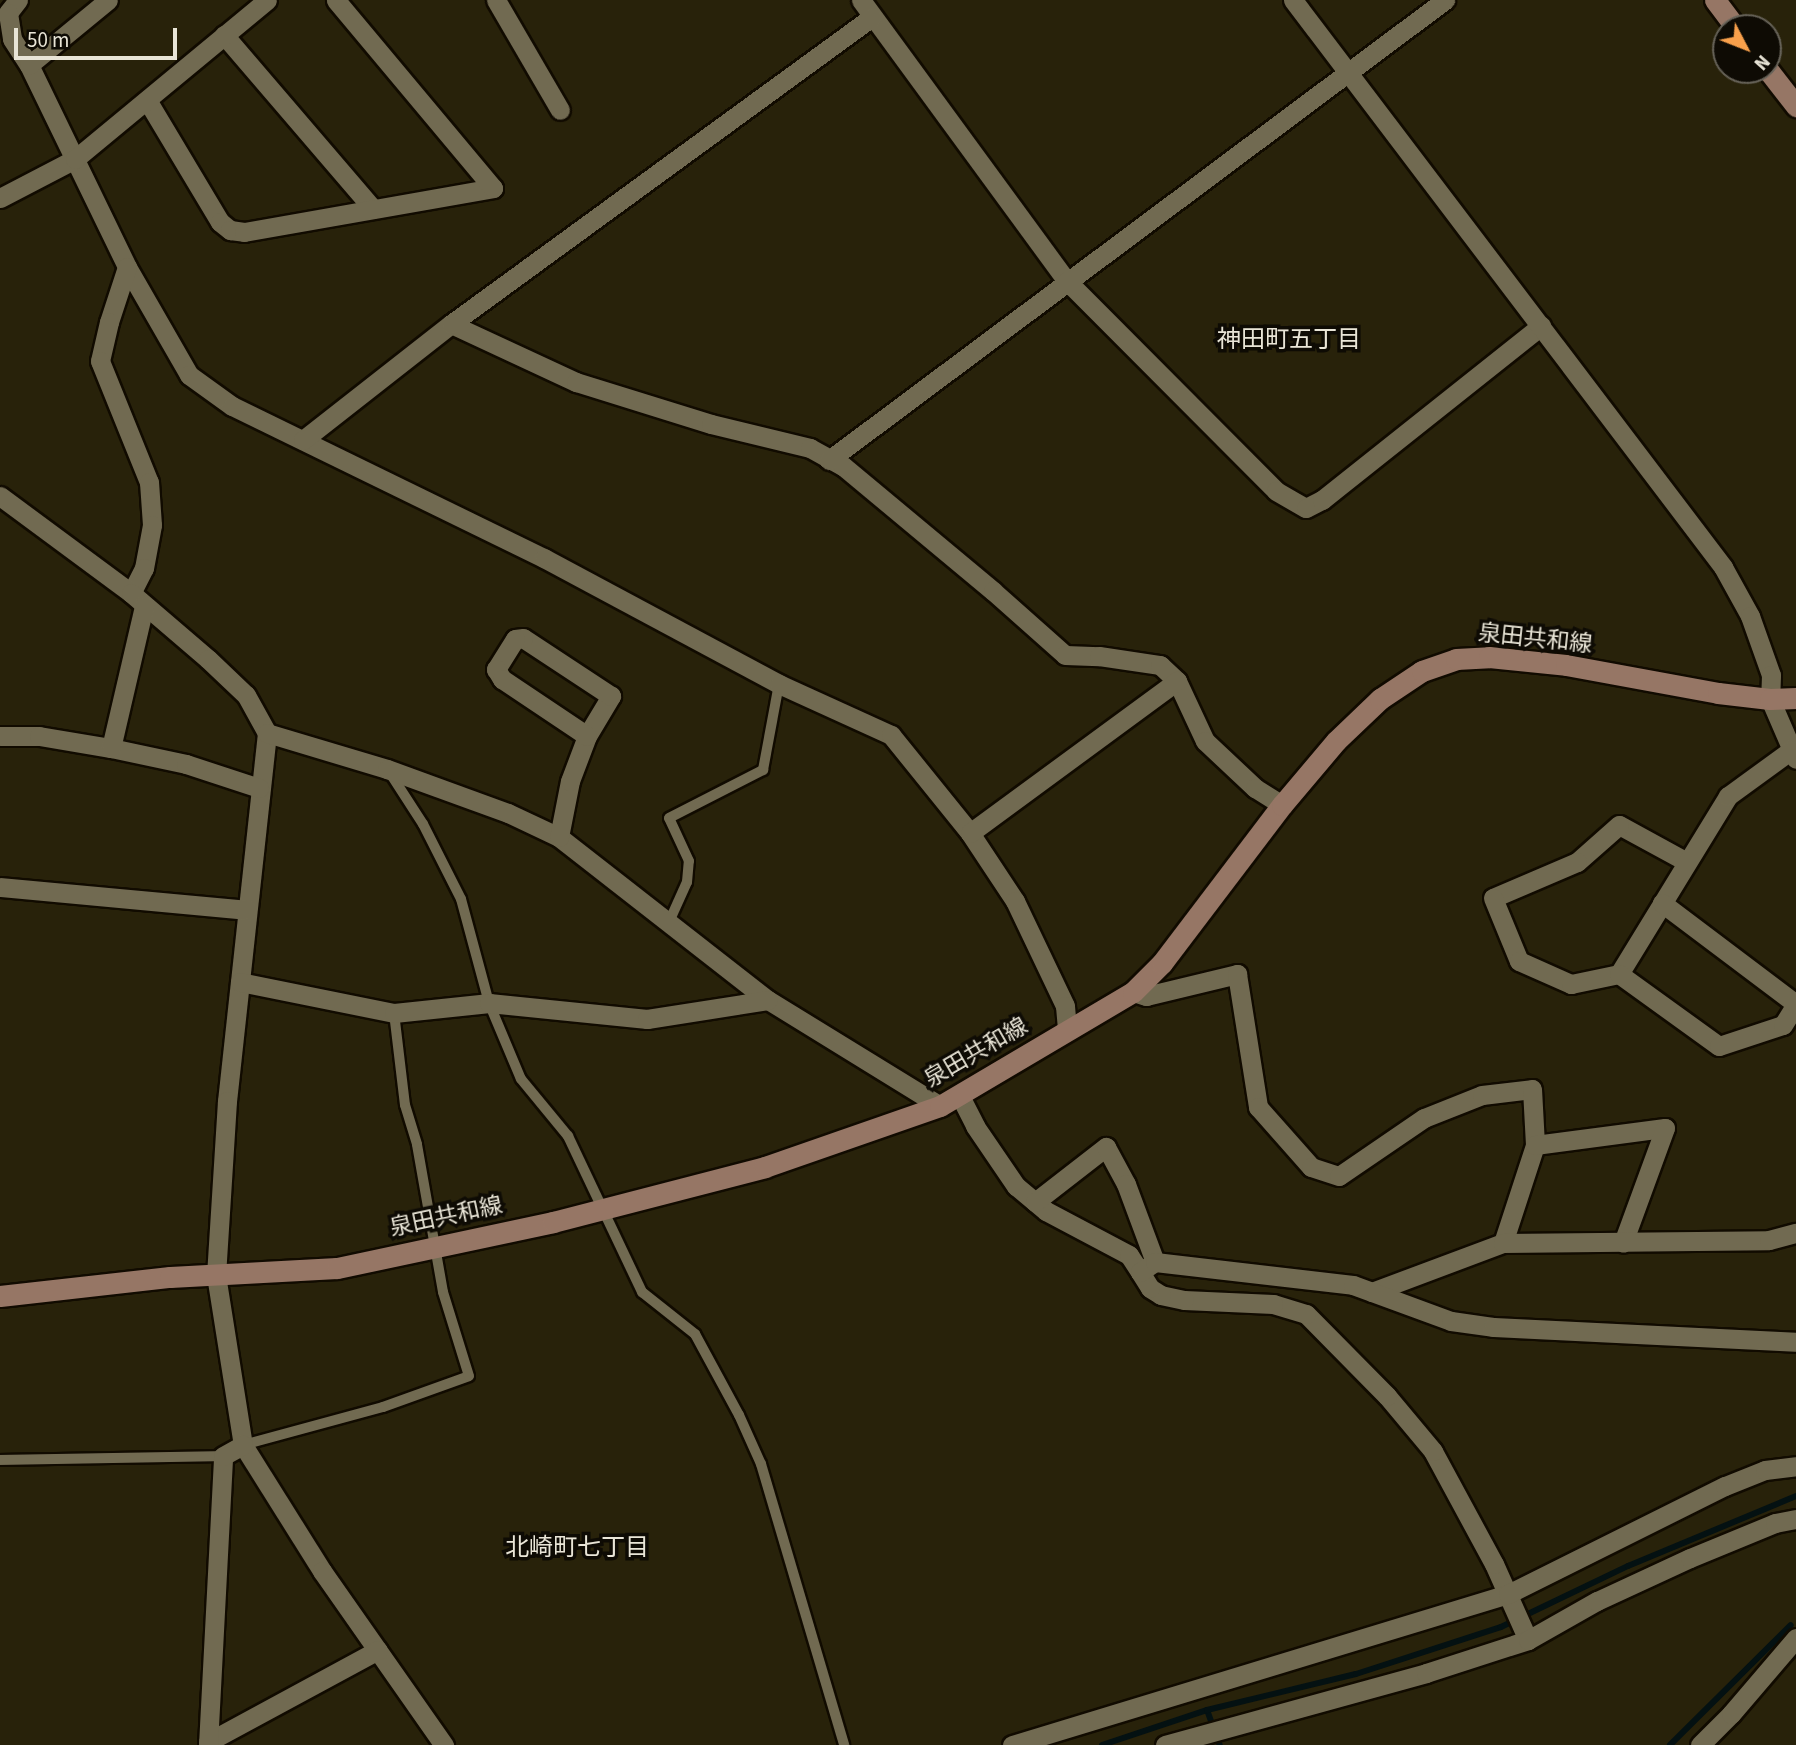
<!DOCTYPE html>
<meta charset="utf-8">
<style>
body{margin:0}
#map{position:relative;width:1796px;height:1745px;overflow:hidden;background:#28220a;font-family:"Source Sans 3","Noto Sans JP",sans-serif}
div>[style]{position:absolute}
.stream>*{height:6px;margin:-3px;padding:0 3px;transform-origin:3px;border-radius:3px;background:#041112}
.roads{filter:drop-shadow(2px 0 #110b00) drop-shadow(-2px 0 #110b00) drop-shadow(0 2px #110b00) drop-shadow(0 -2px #110b00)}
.lane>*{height:10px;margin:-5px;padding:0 5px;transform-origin:5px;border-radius:5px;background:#716a51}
.street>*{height:19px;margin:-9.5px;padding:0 9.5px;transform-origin:9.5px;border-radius:9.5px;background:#716a51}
.secondary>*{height:21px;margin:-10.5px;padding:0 10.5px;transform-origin:10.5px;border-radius:10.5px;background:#967665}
span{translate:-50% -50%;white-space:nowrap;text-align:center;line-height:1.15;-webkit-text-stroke:7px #0e0b04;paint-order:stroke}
.street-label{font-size:23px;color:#e9e5d7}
.neighbourhood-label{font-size:24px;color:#e9e5d7}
.north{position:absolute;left:1712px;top:14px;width:70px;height:70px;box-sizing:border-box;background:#0e0b04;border:2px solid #666258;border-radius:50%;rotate:132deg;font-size:19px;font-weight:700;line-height:28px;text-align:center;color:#e9e5d7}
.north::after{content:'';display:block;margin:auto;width:24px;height:32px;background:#f8a04b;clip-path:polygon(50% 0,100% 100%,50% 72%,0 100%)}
.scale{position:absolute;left:14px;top:28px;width:163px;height:32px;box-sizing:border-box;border:4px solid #e9e5d7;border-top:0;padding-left:9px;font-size:21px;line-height:24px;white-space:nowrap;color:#e9e5d7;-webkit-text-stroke:5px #0e0b04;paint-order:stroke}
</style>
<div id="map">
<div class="stream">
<div style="left:1207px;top:1710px;width:37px;rotate:70deg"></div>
<div style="left:1102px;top:1745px;width:111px;rotate:-18.4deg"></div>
<div style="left:1207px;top:1710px;width:153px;rotate:-13.6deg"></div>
<div style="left:1356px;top:1674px;width:152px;rotate:-18deg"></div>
<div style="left:1501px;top:1627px;width:141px;rotate:-25.7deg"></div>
<div style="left:1628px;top:1566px;width:182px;rotate:-22.6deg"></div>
<div style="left:1670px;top:1745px;width:170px;rotate:-44.8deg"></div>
</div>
<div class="roads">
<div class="lane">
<div style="left:390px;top:773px;width:61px;rotate:57.1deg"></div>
<div style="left:423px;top:824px;width:84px;rotate:63.1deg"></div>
<div style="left:461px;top:899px;width:108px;rotate:74.9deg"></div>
<div style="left:489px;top:1003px;width:82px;rotate:67.2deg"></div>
<div style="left:521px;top:1079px;width:74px;rotate:50.5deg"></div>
<div style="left:568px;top:1136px;width:173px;rotate:64.6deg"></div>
<div style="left:642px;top:1292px;width:68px;rotate:38.4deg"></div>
<div style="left:695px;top:1334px;width:92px;rotate:61.5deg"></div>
<div style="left:739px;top:1415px;width:54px;rotate:65.8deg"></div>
<div style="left:761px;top:1464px;width:293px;rotate:73.5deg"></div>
<div style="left:669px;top:922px;width:44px;rotate:-65.8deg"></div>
<div style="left:687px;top:882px;width:21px;rotate:-85deg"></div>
<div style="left:689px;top:861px;width:47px;rotate:-114.9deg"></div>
<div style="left:669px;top:818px;width:106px;rotate:-27.1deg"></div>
<div style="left:763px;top:770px;width:87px;rotate:-79.5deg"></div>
<div style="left:243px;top:1445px;width:145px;rotate:-15.2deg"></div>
<div style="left:383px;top:1407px;width:91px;rotate:-19.8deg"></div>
<div style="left:469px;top:1376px;width:88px;rotate:-107.2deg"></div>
<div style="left:443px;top:1292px;width:150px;rotate:-100deg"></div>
<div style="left:417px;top:1144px;width:41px;rotate:-107.1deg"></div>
<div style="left:405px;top:1105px;width:93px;rotate:-96.8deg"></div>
<div style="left:0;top:1460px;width:223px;rotate:-1deg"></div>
</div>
<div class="street">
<div style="left:18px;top:0;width:16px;rotate:128deg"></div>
<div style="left:8px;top:13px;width:26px;rotate:81deg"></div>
<div style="left:12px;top:39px;width:31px;rotate:57deg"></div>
<div style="left:29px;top:65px;width:225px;rotate:64.1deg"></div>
<div style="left:127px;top:267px;width:125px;rotate:60.1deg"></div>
<div style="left:189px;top:375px;width:53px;rotate:35.8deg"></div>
<div style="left:232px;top:406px;width:347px;rotate:26deg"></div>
<div style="left:544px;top:558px;width:267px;rotate:28.2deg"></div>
<div style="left:779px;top:684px;width:123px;rotate:24.5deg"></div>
<div style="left:891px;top:735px;width:126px;rotate:51.1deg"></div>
<div style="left:970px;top:833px;width:82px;rotate:56.5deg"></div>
<div style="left:1015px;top:901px;width:116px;rotate:64.5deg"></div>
<div style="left:1065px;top:1006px;width:23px;rotate:85deg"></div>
<div style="left:496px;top:0;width:127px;rotate:59.8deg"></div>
<div style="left:861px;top:0;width:348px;rotate:53.8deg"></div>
<div style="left:1067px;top:281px;width:296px;rotate:45.1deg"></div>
<div style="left:1276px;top:491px;width:34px;rotate:30deg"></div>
<div style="left:1306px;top:508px;width:18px;rotate:-27deg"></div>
<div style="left:1322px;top:500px;width:280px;rotate:-38.5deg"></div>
<div style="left:1293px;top:0;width:712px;rotate:52.82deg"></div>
<div style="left:1723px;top:567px;width:56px;rotate:61.1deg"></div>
<div style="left:1750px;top:616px;width:63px;rotate:70.4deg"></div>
<div style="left:1771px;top:675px;width:24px;rotate:92deg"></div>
<div style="left:1770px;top:699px;width:65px;rotate:66.6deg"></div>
<div style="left:224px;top:35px;width:229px;rotate:49.4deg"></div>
<div style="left:29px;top:65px;width:102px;rotate:-39.4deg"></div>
<div style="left:147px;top:100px;width:142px;rotate:59.1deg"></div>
<div style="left:220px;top:222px;width:13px;rotate:39deg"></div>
<div style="left:230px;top:230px;width:14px;rotate:8deg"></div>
<div style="left:244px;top:232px;width:253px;rotate:-10deg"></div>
<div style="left:493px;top:188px;width:245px;rotate:-129.9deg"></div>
<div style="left:0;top:198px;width:85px;rotate:-27.5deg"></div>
<div style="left:75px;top:159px;width:249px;rotate:-39.6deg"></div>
<div style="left:127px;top:267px;width:58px;rotate:108.1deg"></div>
<div style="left:109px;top:322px;width:40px;rotate:103deg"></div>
<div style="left:100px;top:361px;width:131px;rotate:68deg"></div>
<div style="left:149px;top:482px;width:43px;rotate:86deg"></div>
<div style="left:152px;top:525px;width:44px;rotate:100.5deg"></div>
<div style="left:144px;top:568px;width:28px;rotate:117deg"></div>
<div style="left:451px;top:324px;width:138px;rotate:24.9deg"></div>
<div style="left:576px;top:382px;width:141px;rotate:17.3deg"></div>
<div style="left:711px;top:424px;width:102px;rotate:13.6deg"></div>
<div style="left:810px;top:448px;width:38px;rotate:29deg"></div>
<div style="left:843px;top:466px;width:195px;rotate:39.8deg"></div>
<div style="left:993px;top:591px;width:96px;rotate:41.6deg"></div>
<div style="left:1065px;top:655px;width:34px;rotate:2deg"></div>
<div style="left:1099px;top:656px;width:62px;rotate:8.4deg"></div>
<div style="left:1160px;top:665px;width:23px;rotate:43deg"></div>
<div style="left:1177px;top:681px;width:66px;rotate:65deg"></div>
<div style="left:1205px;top:741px;width:69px;rotate:43.2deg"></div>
<div style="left:1255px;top:788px;width:32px;rotate:32deg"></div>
<div style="left:303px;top:440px;width:188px;rotate:-38.1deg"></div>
<div style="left:451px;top:324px;width:521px;rotate:-36.1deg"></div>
<div style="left:829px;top:460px;width:769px;rotate:-36.75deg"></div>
<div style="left:0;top:496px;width:163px;rotate:36.5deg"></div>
<div style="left:131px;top:593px;width:101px;rotate:40.6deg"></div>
<div style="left:208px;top:659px;width:52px;rotate:43.5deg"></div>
<div style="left:246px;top:695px;width:43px;rotate:61.1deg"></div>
<div style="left:267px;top:733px;width:370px;rotate:96.2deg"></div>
<div style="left:227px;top:1101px;width:174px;rotate:93.6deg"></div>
<div style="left:216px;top:1275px;width:172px;rotate:81deg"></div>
<div style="left:243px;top:1445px;width:149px;rotate:57.9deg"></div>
<div style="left:322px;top:1571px;width:213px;rotate:55deg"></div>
<div style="left:267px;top:733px;width:125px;rotate:16.7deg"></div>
<div style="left:387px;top:769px;width:129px;rotate:20deg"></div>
<div style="left:508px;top:813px;width:56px;rotate:25.2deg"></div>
<div style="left:559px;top:837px;width:265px;rotate:38deg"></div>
<div style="left:768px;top:1000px;width:202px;rotate:31.6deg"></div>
<div style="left:0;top:736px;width:39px"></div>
<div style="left:39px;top:736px;width:73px;rotate:9.5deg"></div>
<div style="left:111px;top:748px;width:77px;rotate:12deg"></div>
<div style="left:186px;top:764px;width:77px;rotate:18.2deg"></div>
<div style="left:111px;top:748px;width:146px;rotate:-76.9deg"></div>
<div style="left:970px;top:833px;width:257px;rotate:-36.3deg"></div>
<div style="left:559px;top:837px;width:57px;rotate:-78.9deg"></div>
<div style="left:570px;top:781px;width:48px;rotate:-69.3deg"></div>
<div style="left:587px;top:736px;width:47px;rotate:-59deg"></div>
<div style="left:611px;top:696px;width:105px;rotate:-146.6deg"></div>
<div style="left:523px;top:638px;width:8px;rotate:173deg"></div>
<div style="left:515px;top:639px;width:36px;rotate:122deg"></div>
<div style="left:496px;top:669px;width:12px;rotate:59deg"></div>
<div style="left:502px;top:679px;width:102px;rotate:33.8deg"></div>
<div style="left:1687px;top:862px;width:77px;rotate:-151.4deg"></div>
<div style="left:1619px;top:825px;width:56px;rotate:138.6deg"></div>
<div style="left:1577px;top:862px;width:91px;rotate:156.8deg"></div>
<div style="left:1493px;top:898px;width:68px;rotate:67.6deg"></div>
<div style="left:1519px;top:961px;width:57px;rotate:23.9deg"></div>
<div style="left:1571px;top:984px;width:49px;rotate:-11.8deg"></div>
<div style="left:1619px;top:974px;width:209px;rotate:-58.5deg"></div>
<div style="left:1728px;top:796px;width:77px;rotate:-36deg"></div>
<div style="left:0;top:887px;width:248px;rotate:5.3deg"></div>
<div style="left:1619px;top:974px;width:123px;rotate:35.8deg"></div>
<div style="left:1719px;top:1046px;width:67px;rotate:-18.2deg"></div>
<div style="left:1783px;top:1025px;width:25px;rotate:-58deg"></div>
<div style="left:1796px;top:1004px;width:168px;rotate:-143deg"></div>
<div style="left:240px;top:982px;width:157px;rotate:11.4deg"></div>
<div style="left:394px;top:1013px;width:96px;rotate:-6deg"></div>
<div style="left:489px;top:1003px;width:159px;rotate:5.8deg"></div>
<div style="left:647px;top:1019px;width:122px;rotate:-8.9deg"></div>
<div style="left:1133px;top:992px;width:14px;rotate:17deg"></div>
<div style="left:1146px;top:996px;width:94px;rotate:-13.6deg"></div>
<div style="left:1237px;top:974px;width:135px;rotate:81deg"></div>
<div style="left:1258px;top:1107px;width:80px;rotate:48.5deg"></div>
<div style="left:1311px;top:1167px;width:29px;rotate:18deg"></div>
<div style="left:1339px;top:1176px;width:103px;rotate:-34.3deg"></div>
<div style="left:1424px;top:1118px;width:62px;rotate:-21.6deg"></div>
<div style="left:1482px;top:1095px;width:50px;rotate:-6.8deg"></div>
<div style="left:1532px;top:1089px;width:56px;rotate:86.9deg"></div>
<div style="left:960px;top:1096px;width:34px;rotate:63deg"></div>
<div style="left:975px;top:1126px;width:73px;rotate:55.7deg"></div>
<div style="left:1016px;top:1186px;width:39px;rotate:40deg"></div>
<div style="left:1046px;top:1211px;width:94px;rotate:27.9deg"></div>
<div style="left:1129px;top:1255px;width:20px;rotate:57deg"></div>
<div style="left:1035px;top:1202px;width:90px;rotate:-37.8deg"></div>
<div style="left:1106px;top:1147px;width:42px;rotate:61.6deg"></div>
<div style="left:1126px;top:1184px;width:83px;rotate:69.6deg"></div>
<div style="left:1503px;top:1243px;width:103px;rotate:-71.9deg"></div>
<div style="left:1535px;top:1145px;width:131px;rotate:-7.5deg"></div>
<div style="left:1665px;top:1128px;width:122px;rotate:110.1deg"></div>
<div style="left:1372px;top:1292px;width:140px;rotate:-20.5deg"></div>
<div style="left:1503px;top:1243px;width:266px;rotate:-0.6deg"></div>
<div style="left:1769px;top:1240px;width:28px;rotate:-15deg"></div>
<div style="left:1528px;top:1640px;width:83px;rotate:-114.1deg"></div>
<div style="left:1494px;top:1564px;width:128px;rotate:-118.4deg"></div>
<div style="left:1433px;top:1451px;width:72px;rotate:-129.9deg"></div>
<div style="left:1387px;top:1396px;width:115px;rotate:-134.6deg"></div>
<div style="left:1306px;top:1314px;width:34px;rotate:-163deg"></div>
<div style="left:1273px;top:1304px;width:89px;rotate:-177.4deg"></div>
<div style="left:1184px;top:1300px;width:24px;rotate:-168deg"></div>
<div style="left:1161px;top:1295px;width:13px;rotate:-148deg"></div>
<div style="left:1150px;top:1288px;width:19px;rotate:-122deg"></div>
<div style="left:1140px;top:1272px;width:18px;rotate:-34deg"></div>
<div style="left:1155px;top:1262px;width:199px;rotate:6.6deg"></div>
<div style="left:1353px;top:1285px;width:104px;rotate:20.2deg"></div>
<div style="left:1451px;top:1321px;width:42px;rotate:8.1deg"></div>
<div style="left:1493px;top:1327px;width:303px;rotate:2.8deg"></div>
<div style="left:208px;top:1742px;width:193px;rotate:-28.4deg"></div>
<div style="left:208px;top:1745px;width:289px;rotate:-87deg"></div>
<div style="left:223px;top:1456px;width:23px;rotate:-29deg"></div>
<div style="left:1012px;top:1745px;width:518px;rotate:-16.93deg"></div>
<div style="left:1508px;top:1594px;width:242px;rotate:-26.5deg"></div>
<div style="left:1725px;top:1486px;width:43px;rotate:-21.8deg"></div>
<div style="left:1765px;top:1470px;width:31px;rotate:-7deg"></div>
<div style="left:1165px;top:1745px;width:271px;rotate:-15.4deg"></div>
<div style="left:1426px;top:1673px;width:107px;rotate:-17.9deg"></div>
<div style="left:1528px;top:1640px;width:79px;rotate:-29.5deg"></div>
<div style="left:1597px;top:1601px;width:102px;rotate:-24.8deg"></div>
<div style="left:1690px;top:1558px;width:92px;rotate:-22.4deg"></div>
<div style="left:1775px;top:1523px;width:21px;rotate:-11deg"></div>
<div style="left:1700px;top:1745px;width:44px;rotate:-45deg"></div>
<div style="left:1731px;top:1714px;width:100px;rotate:-49.5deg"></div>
</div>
<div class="secondary">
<div style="left:1715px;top:0;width:35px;rotate:53deg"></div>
<div style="left:1768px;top:70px;width:46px;rotate:52.1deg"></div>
<div style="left:0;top:1296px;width:171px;rotate:-6.4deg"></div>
<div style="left:170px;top:1277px;width:167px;rotate:-3.1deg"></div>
<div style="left:337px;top:1268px;width:221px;rotate:-12deg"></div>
<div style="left:553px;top:1222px;width:219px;rotate:-14.5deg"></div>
<div style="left:765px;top:1167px;width:185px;rotate:-19.2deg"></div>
<div style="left:940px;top:1106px;width:224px;rotate:-30.6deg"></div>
<div style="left:1133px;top:992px;width:41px;rotate:-45deg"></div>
<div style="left:1162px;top:963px;width:198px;rotate:-52.8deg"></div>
<div style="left:1282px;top:805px;width:84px;rotate:-49.8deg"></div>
<div style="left:1336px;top:741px;width:61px;rotate:-43.7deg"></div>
<div style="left:1380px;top:699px;width:50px;rotate:-33.7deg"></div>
<div style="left:1422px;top:671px;width:36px;rotate:-19deg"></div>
<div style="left:1456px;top:659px;width:33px;rotate:-3deg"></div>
<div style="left:1489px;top:657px;width:77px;rotate:5.9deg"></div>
<div style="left:1566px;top:665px;width:155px;rotate:10.4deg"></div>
<div style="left:1718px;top:693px;width:52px;rotate:6.6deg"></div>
<div style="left:1770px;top:699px;width:26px;rotate:-2deg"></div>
</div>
</div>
<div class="street-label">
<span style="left:1535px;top:639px;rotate:6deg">泉田共和線</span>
<span style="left:976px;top:1053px;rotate:-30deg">泉田共和線</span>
<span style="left:446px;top:1217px;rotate:-12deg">泉田共和線</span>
</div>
<div class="neighbourhood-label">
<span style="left:1289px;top:340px">神田町五丁目</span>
<span style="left:577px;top:1548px">北崎町七丁目</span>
</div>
<div class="north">N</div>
<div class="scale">50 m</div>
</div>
